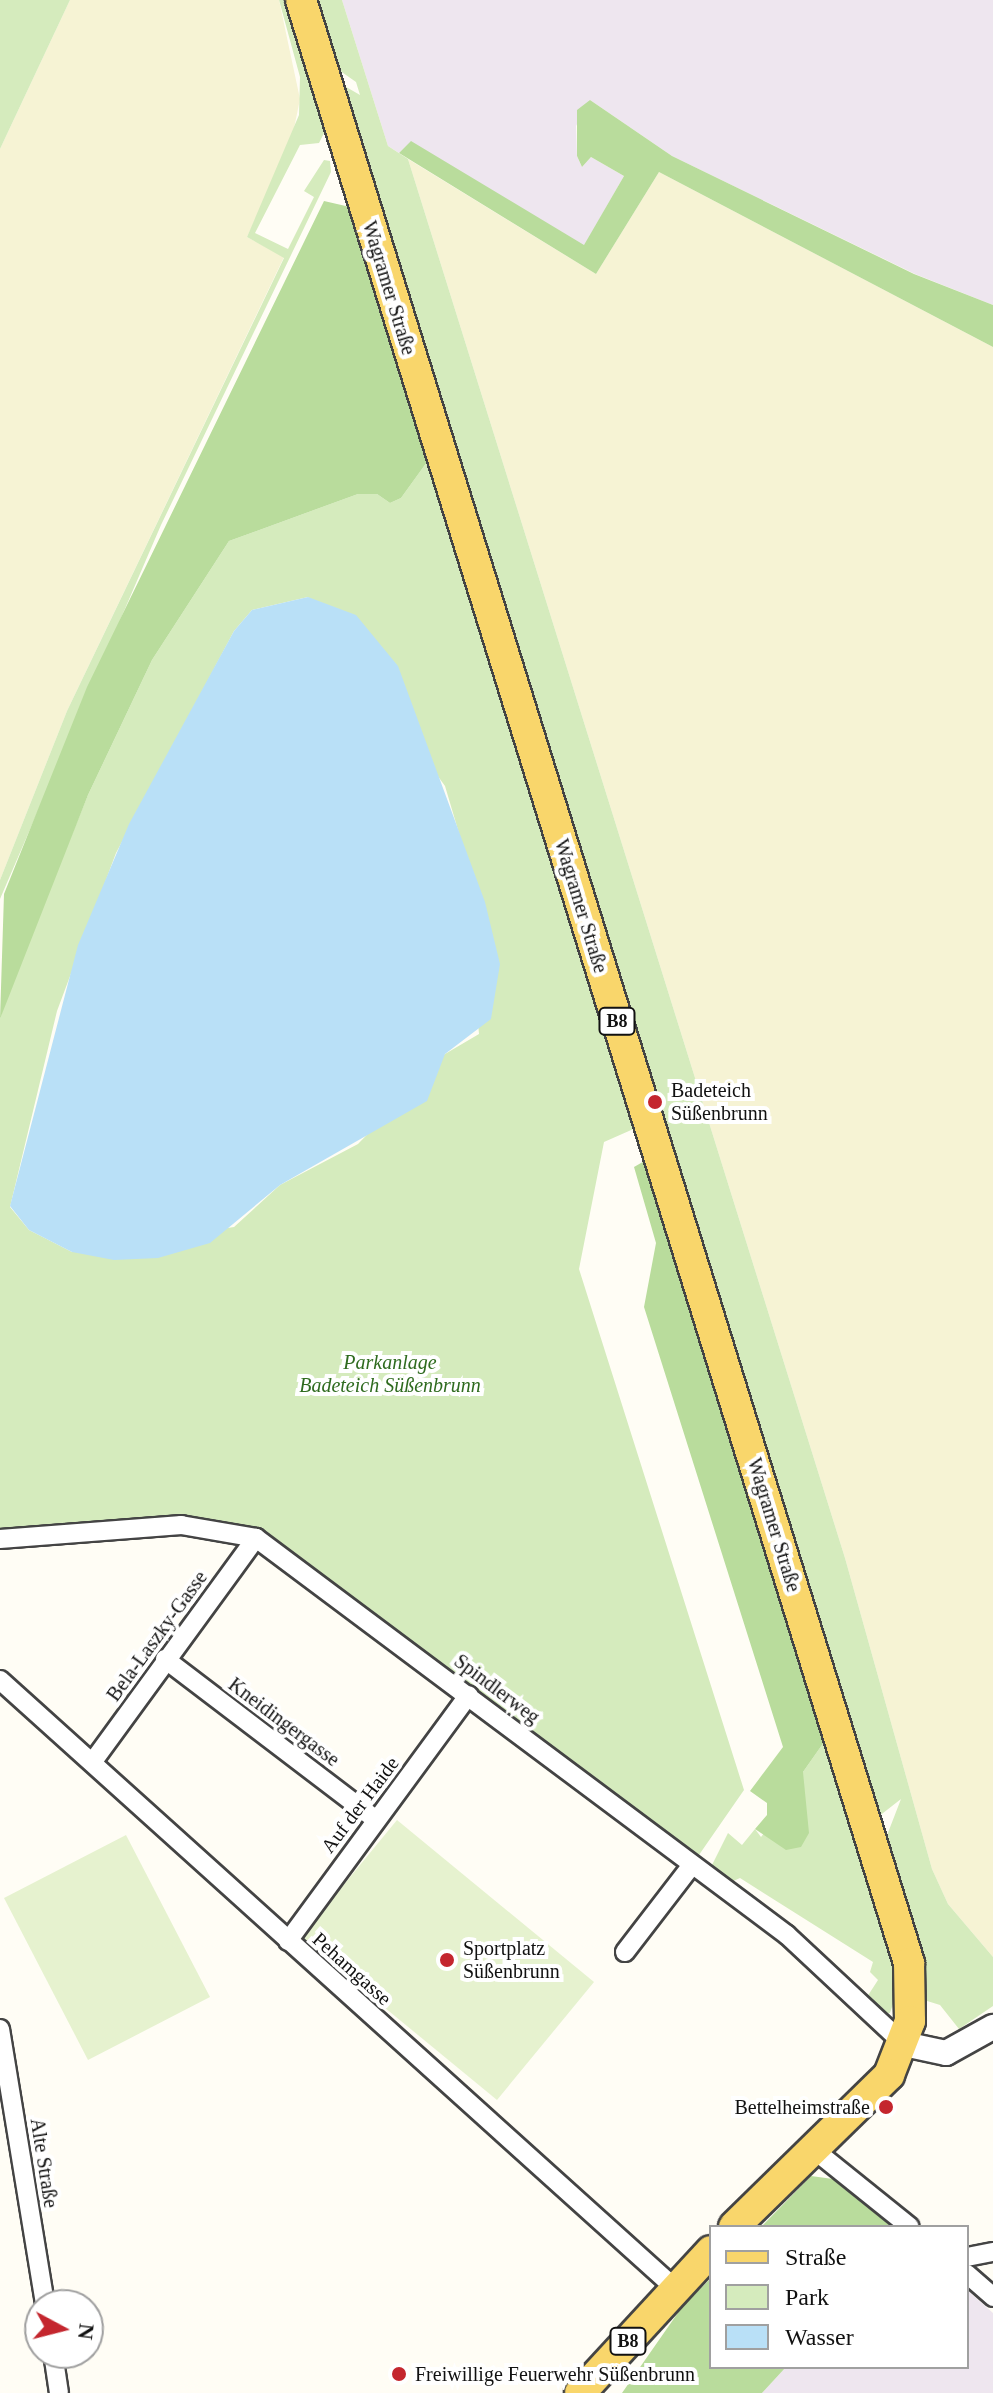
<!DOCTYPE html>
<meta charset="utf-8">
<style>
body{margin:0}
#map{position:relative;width:993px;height:2393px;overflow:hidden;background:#fffdf5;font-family:Georgia,serif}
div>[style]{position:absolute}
.industrial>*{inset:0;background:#eee6ef}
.farmland>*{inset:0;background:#f6f3d4}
.green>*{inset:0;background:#d5ebbd}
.forest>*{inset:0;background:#b9dc9c}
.pitch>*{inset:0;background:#e6f2cf}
.water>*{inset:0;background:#b9e0f7}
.roads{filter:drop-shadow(2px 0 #444) drop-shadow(-2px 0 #444) drop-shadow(0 2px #444) drop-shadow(0 -2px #444)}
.minor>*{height:18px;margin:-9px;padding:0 9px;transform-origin:9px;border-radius:9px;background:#fff}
.tertiary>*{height:24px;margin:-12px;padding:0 12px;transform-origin:12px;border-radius:12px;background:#fff}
.primary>*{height:30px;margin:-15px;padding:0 15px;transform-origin:15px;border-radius:15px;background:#f9d66b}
.dots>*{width:22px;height:22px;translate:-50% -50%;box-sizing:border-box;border:4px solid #fff;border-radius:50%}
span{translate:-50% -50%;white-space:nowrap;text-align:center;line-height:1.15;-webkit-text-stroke:8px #fff;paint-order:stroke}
.shield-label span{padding:2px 6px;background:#fff;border:2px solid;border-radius:6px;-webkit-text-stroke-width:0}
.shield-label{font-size:18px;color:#111;font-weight:700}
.street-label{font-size:20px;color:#111}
.poi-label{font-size:20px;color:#111}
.left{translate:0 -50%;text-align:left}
.right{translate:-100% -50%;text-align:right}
.park-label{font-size:20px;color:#2f6b1f;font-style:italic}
.legend{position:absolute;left:709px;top:2225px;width:260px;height:144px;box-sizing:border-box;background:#fff;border:2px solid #a0a0a0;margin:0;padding:10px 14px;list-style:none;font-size:24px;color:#111}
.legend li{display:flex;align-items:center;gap:16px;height:40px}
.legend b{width:40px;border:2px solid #a0a0a0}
.north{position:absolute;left:24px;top:2289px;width:80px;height:80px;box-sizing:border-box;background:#fff;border:2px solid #a0a0a0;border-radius:50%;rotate:97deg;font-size:22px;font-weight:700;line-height:32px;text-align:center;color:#111}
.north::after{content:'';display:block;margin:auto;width:28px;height:36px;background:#c4262e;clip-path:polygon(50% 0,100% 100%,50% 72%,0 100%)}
</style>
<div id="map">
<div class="industrial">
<div style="clip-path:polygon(342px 0,993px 0,993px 305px,915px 274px,672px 156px,590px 100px,576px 126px,577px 156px,582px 167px,591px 157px,624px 176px,584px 246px,411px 142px,399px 153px,388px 146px)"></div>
<div style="clip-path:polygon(967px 2290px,993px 2313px,993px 2393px,762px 2393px,786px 2367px,967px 2367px)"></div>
</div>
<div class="farmland">
<div style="clip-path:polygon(70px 0,279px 0,300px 99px,291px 143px,247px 237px,284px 257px,67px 711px,0 880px,0 149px)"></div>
<div style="clip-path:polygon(408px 159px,596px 274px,659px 172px,993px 347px,993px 1957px,948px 1904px,932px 1869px,845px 1558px)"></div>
</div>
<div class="green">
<div style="clip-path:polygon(0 0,70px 0,0 149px)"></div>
<div style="clip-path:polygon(279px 0,289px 0,326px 129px,319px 143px,300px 145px,255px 233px,288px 249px,314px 197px,304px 191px,324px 160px,330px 161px,331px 172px,161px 525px,0 899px,0 880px,67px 711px,284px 258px,247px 237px,299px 115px,300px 77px)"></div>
<div style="clip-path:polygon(314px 0,342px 0,388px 146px,408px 159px,845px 1558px,932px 1869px,948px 1904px,993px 1957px,993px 2006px,959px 2029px,940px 2005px,924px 2000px,884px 1843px,901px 1799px,878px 1817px,341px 84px,360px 95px,356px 82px,336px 68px)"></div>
<div style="clip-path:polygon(evenodd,427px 462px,638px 1127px,604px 1142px,579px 1269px,744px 1790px,692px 1865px,256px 1538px,181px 1525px,0 1539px,0 1019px,13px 979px,88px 795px,152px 660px,229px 541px,358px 494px,377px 494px,390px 503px,401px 498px,427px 462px,308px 597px,445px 786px,461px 840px,479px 1034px,445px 1054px,358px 1144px,280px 1185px,234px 1227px,72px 1252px,29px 1230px,10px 1207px,57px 1011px,116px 853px,234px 631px,252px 610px,308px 597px)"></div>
<div style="clip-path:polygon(829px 1735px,891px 1950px,896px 1995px,890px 2013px,882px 2014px,867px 1997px,878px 1980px,870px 1972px,873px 1962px,740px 1878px,729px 1883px,711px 1867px,728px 1833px,742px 1845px,755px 1829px,761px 1837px,803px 1785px,803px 1772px)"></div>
</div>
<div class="forest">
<div style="clip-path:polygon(590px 100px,672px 156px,914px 274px,993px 305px,993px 347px,659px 172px,596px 274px,399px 153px,411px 141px,584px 245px,624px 176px,591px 157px,582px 167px,577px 156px,577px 110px)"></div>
<div style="clip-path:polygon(324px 201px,350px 207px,427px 462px,401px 498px,390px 503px,377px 494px,358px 494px,229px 541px,152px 660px,88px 795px,0 1019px,4px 894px,87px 687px)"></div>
<div style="clip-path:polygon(648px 1159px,829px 1735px,803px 1772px,809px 1833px,801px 1847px,786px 1850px,755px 1829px,767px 1815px,767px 1803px,750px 1791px,783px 1747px,644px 1307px,656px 1243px,634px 1167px)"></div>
<div style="clip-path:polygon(811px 2176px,833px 2179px,892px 2227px,761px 2227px)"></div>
<div style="clip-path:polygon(711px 2278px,711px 2367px,786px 2367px,762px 2393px,622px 2393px,682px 2307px)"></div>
</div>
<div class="pitch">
<div style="clip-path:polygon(397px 1820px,594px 1982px,497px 2100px,300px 1938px)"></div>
<div style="clip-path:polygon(126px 1835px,210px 1997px,88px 2060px,4px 1898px)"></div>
</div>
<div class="water">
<div style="clip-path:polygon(308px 597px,356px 615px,398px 666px,485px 902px,500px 964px,491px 1019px,445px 1054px,427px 1101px,280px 1185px,210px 1243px,158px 1258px,114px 1260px,72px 1252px,29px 1230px,10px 1206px,78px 945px,129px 824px,234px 631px,252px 610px)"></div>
</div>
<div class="roads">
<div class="minor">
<div style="left:0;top:1539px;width:182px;rotate:-4.4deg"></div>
<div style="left:181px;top:1525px;width:76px;rotate:9.8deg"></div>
<div style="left:256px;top:1538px;width:663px;rotate:36.78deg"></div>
<div style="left:787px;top:1935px;width:160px;rotate:43deg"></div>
<div style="left:165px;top:1659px;width:265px;rotate:37.3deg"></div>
<div style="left:0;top:1680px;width:910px;rotate:42.02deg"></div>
<div style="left:94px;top:1760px;width:275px;rotate:-53.9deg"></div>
<div style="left:288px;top:1941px;width:305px;rotate:-53.7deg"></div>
<div style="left:625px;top:1952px;width:110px;rotate:-52.4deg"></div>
<div style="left:0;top:2029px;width:280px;rotate:80.7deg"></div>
<div style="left:813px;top:2149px;width:124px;rotate:38.8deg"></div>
<div style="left:967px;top:2257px;width:26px;rotate:-11deg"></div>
<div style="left:967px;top:2274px;width:35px;rotate:41deg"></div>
<div style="left:53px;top:2353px;width:40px;rotate:81.5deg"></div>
</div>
<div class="tertiary">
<div style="left:904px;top:2044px;width:43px;rotate:12.1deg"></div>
<div style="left:946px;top:2053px;width:54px;rotate:-29deg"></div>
</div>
<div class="primary">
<div style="left:301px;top:0;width:2055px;rotate:72.79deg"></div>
<div style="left:909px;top:1963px;width:58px;rotate:89deg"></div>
<div style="left:910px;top:2021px;width:58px;rotate:111.3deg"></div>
<div style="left:889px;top:2075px;width:217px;rotate:135.6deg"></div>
<div style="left:580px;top:2393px;width:193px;rotate:-47.3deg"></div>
</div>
</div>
<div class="dots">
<div style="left:655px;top:1102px;background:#c4262e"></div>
<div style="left:447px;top:1960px;background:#c4262e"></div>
<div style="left:886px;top:2107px;background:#c4262e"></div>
<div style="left:399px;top:2374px;background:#c4262e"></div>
</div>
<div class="shield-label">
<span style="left:617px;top:1021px">B8</span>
<span style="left:628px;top:2341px">B8</span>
</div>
<div class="street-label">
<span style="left:389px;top:288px;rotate:73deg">Wagramer Straße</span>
<span style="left:581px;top:906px;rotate:73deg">Wagramer Straße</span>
<span style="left:774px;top:1525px;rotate:73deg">Wagramer Straße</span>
<span style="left:157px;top:1636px;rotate:-54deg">Bela-Laszky-Gasse</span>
<span style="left:497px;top:1689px;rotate:37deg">Spindlerweg</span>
<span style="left:284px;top:1722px;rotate:37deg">Kneidingergasse</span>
<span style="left:360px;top:1805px;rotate:-53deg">Auf der Haide</span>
<span style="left:352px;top:1969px;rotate:42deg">Pehamgasse</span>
<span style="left:44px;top:2163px;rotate:81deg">Alte Straße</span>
</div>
<div class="poi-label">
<span class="left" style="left:671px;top:1102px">Badeteich<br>Süßenbrunn</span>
<span class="left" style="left:463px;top:1960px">Sportplatz<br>Süßenbrunn</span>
<span class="right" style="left:870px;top:2107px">Bettelheimstraße</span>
<span class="left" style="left:415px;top:2374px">Freiwillige Feuerwehr Süßenbrunn</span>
</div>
<div class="park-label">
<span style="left:390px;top:1374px">Parkanlage<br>Badeteich Süßenbrunn</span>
</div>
<ul class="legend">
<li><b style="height:10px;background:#f9d66b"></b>Straße</li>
<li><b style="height:22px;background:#d5ebbd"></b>Park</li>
<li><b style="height:22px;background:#b9e0f7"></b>Wasser</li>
</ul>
<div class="north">N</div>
</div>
